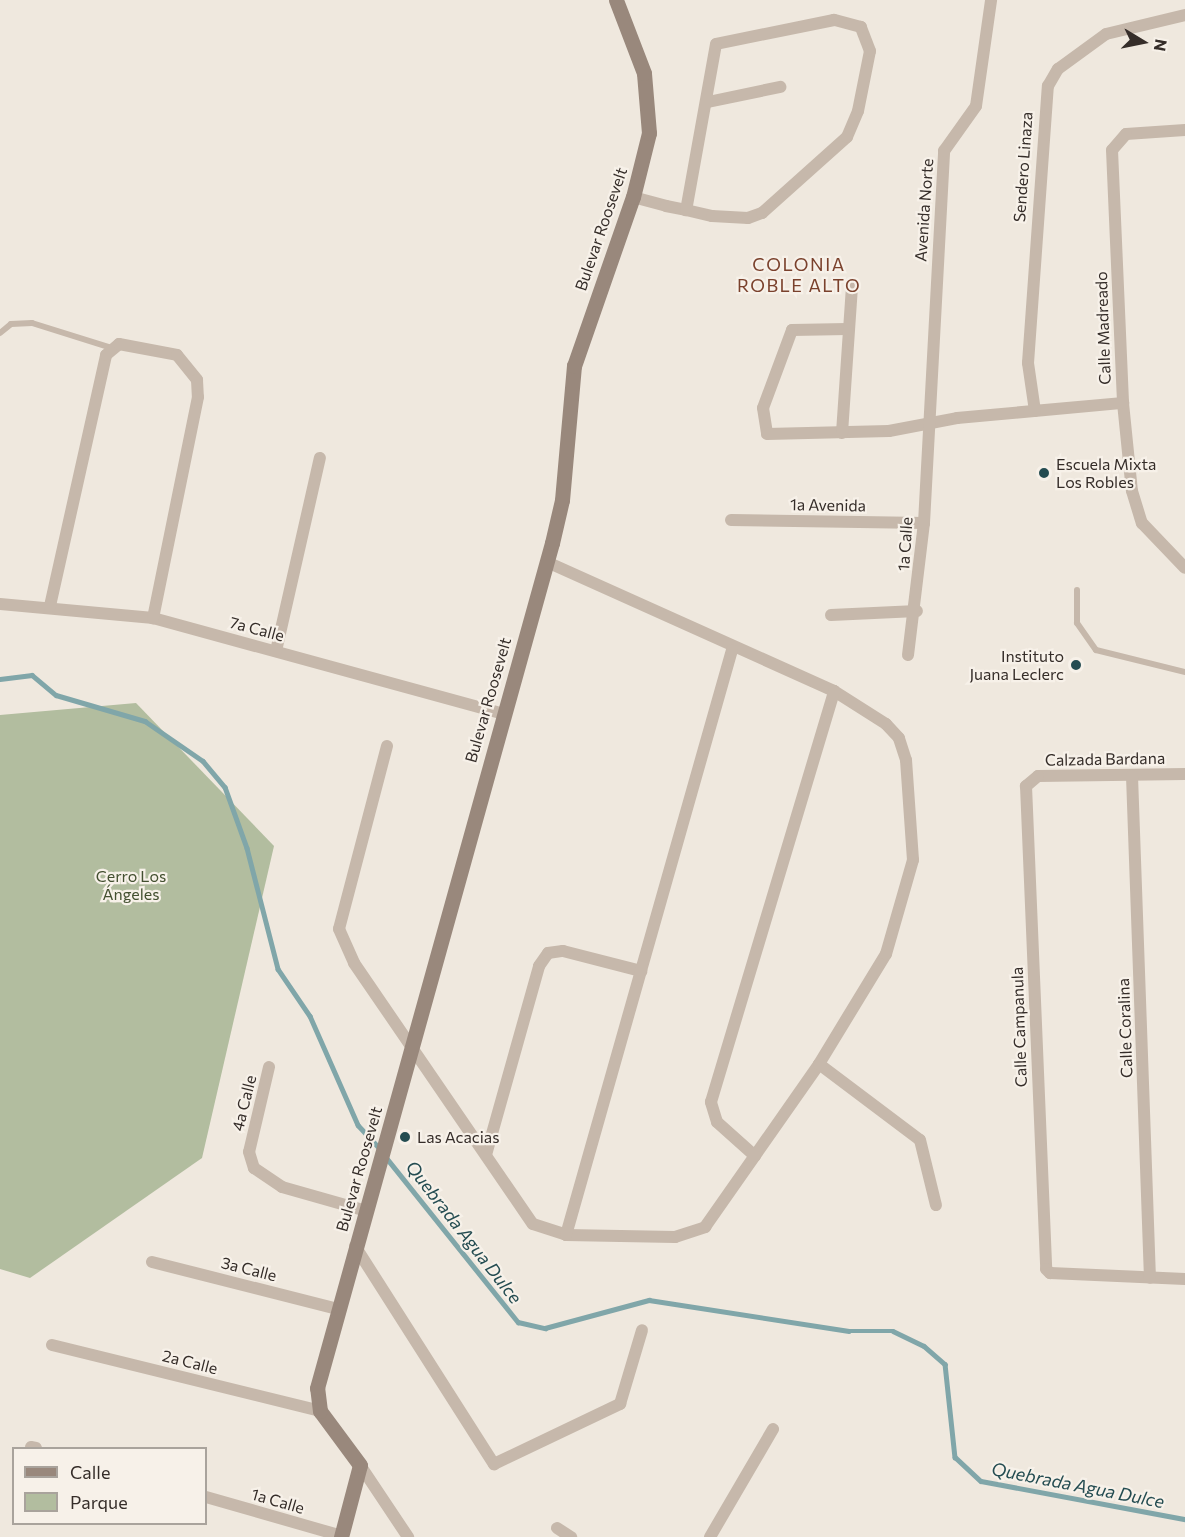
<!DOCTYPE html>
<meta charset="utf-8">
<style>
body{margin:0}
#map{position:relative;width:1185px;height:1537px;overflow:hidden;background:#efe8de;font-family:Commissioner,sans-serif}
div>[style]{position:absolute}
.green>*{inset:0;background:#b2bd9f}
.stream>*{height:4.5px;margin:-2.25px;padding:0 2.25px;transform-origin:2.25px;border-radius:2.25px;background:#80a6a9}
.service>*{height:6px;margin:-3px;padding:0 3px;transform-origin:3px;border-radius:3px;background:#c6b8ab}
.minor>*{height:12px;margin:-6px;padding:0 6px;transform-origin:6px;border-radius:6px;background:#c6b8ab}
.secondary>*{height:15px;margin:-7.5px;padding:0 7.5px;transform-origin:7.5px;border-radius:7.5px;background:#99887c}
.dots>*{width:16px;height:16px;translate:-50% -50%;box-sizing:border-box;border:3px solid #f7f1e9;border-radius:50%}
span{translate:-50% -50%;white-space:nowrap;text-align:center;line-height:1.15;-webkit-text-stroke:4.5px #f7f1e9;paint-order:stroke}
.street-label{font-size:16px;color:#352d29}
.poi-label{font-size:16px;color:#352d29}
.left{translate:0 -50%;text-align:left}
.right{translate:-100% -50%;text-align:right}
.park-label{font-size:16px;color:#435030}
.neighbourhood-label{font-size:18px;color:#7a412c;letter-spacing:1.5px}
.water-label{font-size:18px;color:#244c51;font-style:italic}
.legend{position:absolute;left:12px;top:1447px;width:195px;height:78px;box-sizing:border-box;background:#f7f1e9;border:2px solid #a9a39c;margin:0;padding:8px 10px;list-style:none;font-size:18px;color:#352d29}
.legend li{display:flex;align-items:center;gap:12px;height:30px}
.legend b{width:30px;border:2px solid #a9a39c}
.north{position:absolute;left:1113px;top:12px;width:60px;height:60px;-webkit-text-stroke:4px #f7f1e9;paint-order:stroke;rotate:100deg;font-size:16px;font-weight:700;line-height:24px;text-align:center;color:#352d29}
.north::after{content:'';display:block;margin:auto;width:21px;height:27px;background:#352d29;clip-path:polygon(50% 0,100% 100%,50% 72%,0 100%)}
</style>
<div id="map">
<div class="green">
<div style="clip-path:polygon(136px 703px,274px 846px,202px 1158px,30px 1278px,0 1269px,0 715px)"></div>
</div>
<div class="stream">
<div style="left:0;top:679px;width:32px;rotate:-7deg"></div>
<div style="left:32px;top:675px;width:31px;rotate:40deg"></div>
<div style="left:56px;top:695px;width:93px;rotate:16.3deg"></div>
<div style="left:145px;top:721px;width:70px;rotate:34.6deg"></div>
<div style="left:203px;top:761px;width:34px;rotate:50deg"></div>
<div style="left:225px;top:787px;width:65px;rotate:70.2deg"></div>
<div style="left:247px;top:848px;width:125px;rotate:75.6deg"></div>
<div style="left:278px;top:969px;width:57px;rotate:55.8deg"></div>
<div style="left:310px;top:1016px;width:119px;rotate:66.2deg"></div>
<div style="left:358px;top:1125px;width:33px;rotate:47deg"></div>
<div style="left:385px;top:1156px;width:213px;rotate:51.3deg"></div>
<div style="left:518px;top:1322px;width:28px;rotate:13deg"></div>
<div style="left:545px;top:1328px;width:108px;rotate:-15.1deg"></div>
<div style="left:649px;top:1300px;width:202px;rotate:8.8deg"></div>
<div style="left:849px;top:1331px;width:44px"></div>
<div style="left:893px;top:1331px;width:34px;rotate:26deg"></div>
<div style="left:924px;top:1346px;width:28px;rotate:41deg"></div>
<div style="left:945px;top:1364px;width:94px;rotate:83.9deg"></div>
<div style="left:955px;top:1457px;width:35px;rotate:43deg"></div>
<div style="left:981px;top:1481px;width:208px;rotate:10.6deg"></div>
</div>
<div class="service">
<div style="left:0;top:333px;width:14px;rotate:-39deg"></div>
<div style="left:11px;top:324px;width:21px;rotate:-3deg"></div>
<div style="left:32px;top:323px;width:84px;rotate:17.4deg"></div>
<div style="left:1077px;top:590px;width:33px;rotate:90deg"></div>
<div style="left:1077px;top:623px;width:33px;rotate:55deg"></div>
<div style="left:1096px;top:650px;width:92px;rotate:13.9deg"></div>
</div>
<div class="minor">
<div style="left:708px;top:102px;width:74px;rotate:-11.8deg"></div>
<div style="left:1185px;top:130px;width:59px;rotate:176.1deg"></div>
<div style="left:1126px;top:134px;width:21px;rotate:131deg"></div>
<div style="left:1112px;top:150px;width:253px;rotate:87.5deg"></div>
<div style="left:1123px;top:403px;width:88px;rotate:84.2deg"></div>
<div style="left:1132px;top:491px;width:34px;rotate:73deg"></div>
<div style="left:1142px;top:523px;width:62px;rotate:46.3deg"></div>
<div style="left:633px;top:197px;width:34px;rotate:15deg"></div>
<div style="left:666px;top:206px;width:20px;rotate:11deg"></div>
<div style="left:686px;top:210px;width:27px;rotate:13deg"></div>
<div style="left:712px;top:216px;width:36px;rotate:3deg"></div>
<div style="left:748px;top:218px;width:15px;rotate:-20deg"></div>
<div style="left:762px;top:213px;width:114px;rotate:-41.8deg"></div>
<div style="left:847px;top:137px;width:28px;rotate:-67deg"></div>
<div style="left:858px;top:111px;width:61px;rotate:-78.7deg"></div>
<div style="left:870px;top:51px;width:26px;rotate:-111deg"></div>
<div style="left:861px;top:27px;width:28px;rotate:-165deg"></div>
<div style="left:834px;top:20px;width:120px;rotate:168.5deg"></div>
<div style="left:716px;top:44px;width:169px;rotate:100.2deg"></div>
<div style="left:847px;top:329px;width:55px;rotate:179deg"></div>
<div style="left:792px;top:330px;width:83px;rotate:110.4deg"></div>
<div style="left:763px;top:408px;width:26px;rotate:81deg"></div>
<div style="left:767px;top:434px;width:122px;rotate:-1.4deg"></div>
<div style="left:889px;top:431px;width:69px;rotate:-10.8deg"></div>
<div style="left:957px;top:418px;width:167px;rotate:-5.2deg"></div>
<div style="left:1035px;top:411px;width:49px;rotate:-98.3deg"></div>
<div style="left:1028px;top:363px;width:278px;rotate:-85.9deg"></div>
<div style="left:1048px;top:86px;width:20px;rotate:-60deg"></div>
<div style="left:1058px;top:69px;width:59px;rotate:-36.1deg"></div>
<div style="left:1106px;top:34px;width:81px;rotate:-13.5deg"></div>
<div style="left:842px;top:433px;width:148px;rotate:-86.1deg"></div>
<div style="left:731px;top:520px;width:193px;rotate:0.9deg"></div>
<div style="left:0;top:604px;width:154px;rotate:5.2deg"></div>
<div style="left:153px;top:618px;width:361px;rotate:15.3deg"></div>
<div style="left:50px;top:606px;width:257px;rotate:-77.4deg"></div>
<div style="left:106px;top:355px;width:17px;rotate:-40deg"></div>
<div style="left:119px;top:344px;width:59px;rotate:10.7deg"></div>
<div style="left:177px;top:355px;width:32px;rotate:51deg"></div>
<div style="left:197px;top:380px;width:17px;rotate:87deg"></div>
<div style="left:198px;top:397px;width:226px;rotate:101.5deg"></div>
<div style="left:831px;top:615px;width:86px;rotate:-2.7deg"></div>
<div style="left:276px;top:651px;width:198px;rotate:-77.2deg"></div>
<div style="left:908px;top:655px;width:133px;rotate:-83.1deg"></div>
<div style="left:924px;top:523px;width:373px;rotate:-86.9deg"></div>
<div style="left:944px;top:151px;width:55px;rotate:-54.6deg"></div>
<div style="left:976px;top:106px;width:107px;rotate:-81.9deg"></div>
<div style="left:387px;top:746px;width:189px;rotate:104.7deg"></div>
<div style="left:339px;top:929px;width:37px;rotate:66deg"></div>
<div style="left:354px;top:963px;width:316px;rotate:55.6deg"></div>
<div style="left:533px;top:1224px;width:35px;rotate:18deg"></div>
<div style="left:566px;top:1235px;width:109px;rotate:1.1deg"></div>
<div style="left:675px;top:1237px;width:32px;rotate:-18deg"></div>
<div style="left:705px;top:1227px;width:199px;rotate:-55deg"></div>
<div style="left:819px;top:1064px;width:129px;rotate:-58.7deg"></div>
<div style="left:886px;top:954px;width:98px;rotate:-74deg"></div>
<div style="left:913px;top:860px;width:100px;rotate:-94deg"></div>
<div style="left:906px;top:760px;width:23px;rotate:-108deg"></div>
<div style="left:899px;top:738px;width:19px;rotate:-133deg"></div>
<div style="left:886px;top:724px;width:62px;rotate:-147.6deg"></div>
<div style="left:834px;top:691px;width:315px;rotate:-155.8deg"></div>
<div style="left:1185px;top:774px;width:147px;rotate:179.2deg"></div>
<div style="left:1038px;top:776px;width:16px;rotate:140deg"></div>
<div style="left:1026px;top:786px;width:483px;rotate:87.6deg"></div>
<div style="left:1046px;top:1269px;width:6px;rotate:45deg"></div>
<div style="left:1050px;top:1273px;width:135px;rotate:2.5deg"></div>
<div style="left:1132px;top:776px;width:502px;rotate:87.95deg"></div>
<div style="left:819px;top:1064px;width:126px;rotate:37deg"></div>
<div style="left:920px;top:1140px;width:67px;rotate:76.2deg"></div>
<div style="left:269px;top:1067px;width:87px;rotate:103.2deg"></div>
<div style="left:249px;top:1152px;width:17px;rotate:73deg"></div>
<div style="left:254px;top:1168px;width:34px;rotate:34deg"></div>
<div style="left:282px;top:1187px;width:87px;rotate:15.9deg"></div>
<div style="left:486px;top:1155px;width:196px;rotate:-74.3deg"></div>
<div style="left:539px;top:966px;width:16px;rotate:-55deg"></div>
<div style="left:548px;top:953px;width:15px;rotate:-8deg"></div>
<div style="left:563px;top:951px;width:81px;rotate:14.4deg"></div>
<div style="left:755px;top:1156px;width:51px;rotate:-138.2deg"></div>
<div style="left:717px;top:1122px;width:21px;rotate:-107deg"></div>
<div style="left:711px;top:1102px;width:429px;rotate:-73.3deg"></div>
<div style="left:566px;top:1235px;width:608px;rotate:-74.16deg"></div>
<div style="left:355px;top:1246px;width:259px;rotate:57.5deg"></div>
<div style="left:494px;top:1464px;width:140px;rotate:-25.5deg"></div>
<div style="left:620px;top:1404px;width:77px;rotate:-73.4deg"></div>
<div style="left:152px;top:1262px;width:192px;rotate:14.2deg"></div>
<div style="left:52px;top:1345px;width:276px;rotate:13.8deg"></div>
<div style="left:31px;top:1447px;width:5px;rotate:11deg"></div>
<div style="left:360px;top:1465px;width:87px;rotate:56.3deg"></div>
<div style="left:206px;top:1497px;width:141px;rotate:16deg"></div>
<div style="left:557px;top:1528px;width:17px;rotate:33deg"></div>
<div style="left:710px;top:1537px;width:125px;rotate:-59.7deg"></div>
</div>
<div class="secondary">
<div style="left:341px;top:1537px;width:74px;rotate:-75.2deg"></div>
<div style="left:360px;top:1465px;width:67px;rotate:-126.5deg"></div>
<div style="left:320px;top:1411px;width:23px;rotate:-97deg"></div>
<div style="left:317px;top:1388px;width:877px;rotate:-74.46deg"></div>
<div style="left:552px;top:543px;width:44px;rotate:-76.9deg"></div>
<div style="left:562px;top:500px;width:135px;rotate:-84.9deg"></div>
<div style="left:574px;top:366px;width:179px;rotate:-70.8deg"></div>
<div style="left:633px;top:197px;width:66px;rotate:-76deg"></div>
<div style="left:649px;top:133px;width:60px;rotate:-94.8deg"></div>
<div style="left:644px;top:73px;width:78px;rotate:-111deg"></div>
</div>
<div class="dots">
<div style="left:1044px;top:473px;background:#244c51"></div>
<div style="left:1076px;top:665px;background:#244c51"></div>
<div style="left:405px;top:1137px;background:#244c51"></div>
</div>
<div class="street-label">
<span style="left:1023px;top:167px;rotate:-86deg">Sendero Linaza</span>
<span style="left:924px;top:210px;rotate:-86deg">Avenida Norte</span>
<span style="left:601px;top:229px;rotate:-71deg">Bulevar Roosevelt</span>
<span style="left:1103px;top:328px;rotate:-92deg">Calle Madreado</span>
<span style="left:828px;top:505px;rotate:1deg">1a Avenida</span>
<span style="left:905px;top:544px;rotate:-86deg">1a Calle</span>
<span style="left:257px;top:629px;rotate:15deg">7a Calle</span>
<span style="left:488px;top:700px;rotate:-74deg">Bulevar Roosevelt</span>
<span style="left:1105px;top:759px;rotate:-1deg">Calzada Bardana</span>
<span style="left:1019px;top:1027px;rotate:-92deg">Calle Campanula</span>
<span style="left:1125px;top:1028px;rotate:-92deg">Calle Coralina</span>
<span style="left:244px;top:1103px;rotate:-76deg">4a Calle</span>
<span style="left:359px;top:1169px;rotate:-74deg">Bulevar Roosevelt</span>
<span style="left:249px;top:1269px;rotate:14deg">3a Calle</span>
<span style="left:190px;top:1362px;rotate:14deg">2a Calle</span>
<span style="left:278px;top:1501px;rotate:16deg">1a Calle</span>
</div>
<div class="poi-label">
<span class="left" style="left:1056px;top:473px">Escuela Mixta<br>Los Robles</span>
<span class="right" style="left:1064px;top:665px">Instituto<br>Juana Leclerc</span>
<span class="left" style="left:417px;top:1137px">Las Acacias</span>
</div>
<div class="park-label">
<span style="left:131px;top:885px">Cerro Los<br>Ángeles</span>
</div>
<div class="neighbourhood-label">
<span style="left:799px;top:275px">COLONIA<br>ROBLE ALTO</span>
</div>
<div class="water-label">
<span style="left:464px;top:1232px;rotate:52deg">Quebrada Agua Dulce</span>
<span style="left:1078px;top:1485px;rotate:11deg">Quebrada Agua Dulce</span>
</div>
<ul class="legend">
<li><b style="height:8px;background:#99887c"></b>Calle</li>
<li><b style="height:16px;background:#b2bd9f"></b>Parque</li>
</ul>
<div class="north">N</div>
</div>
